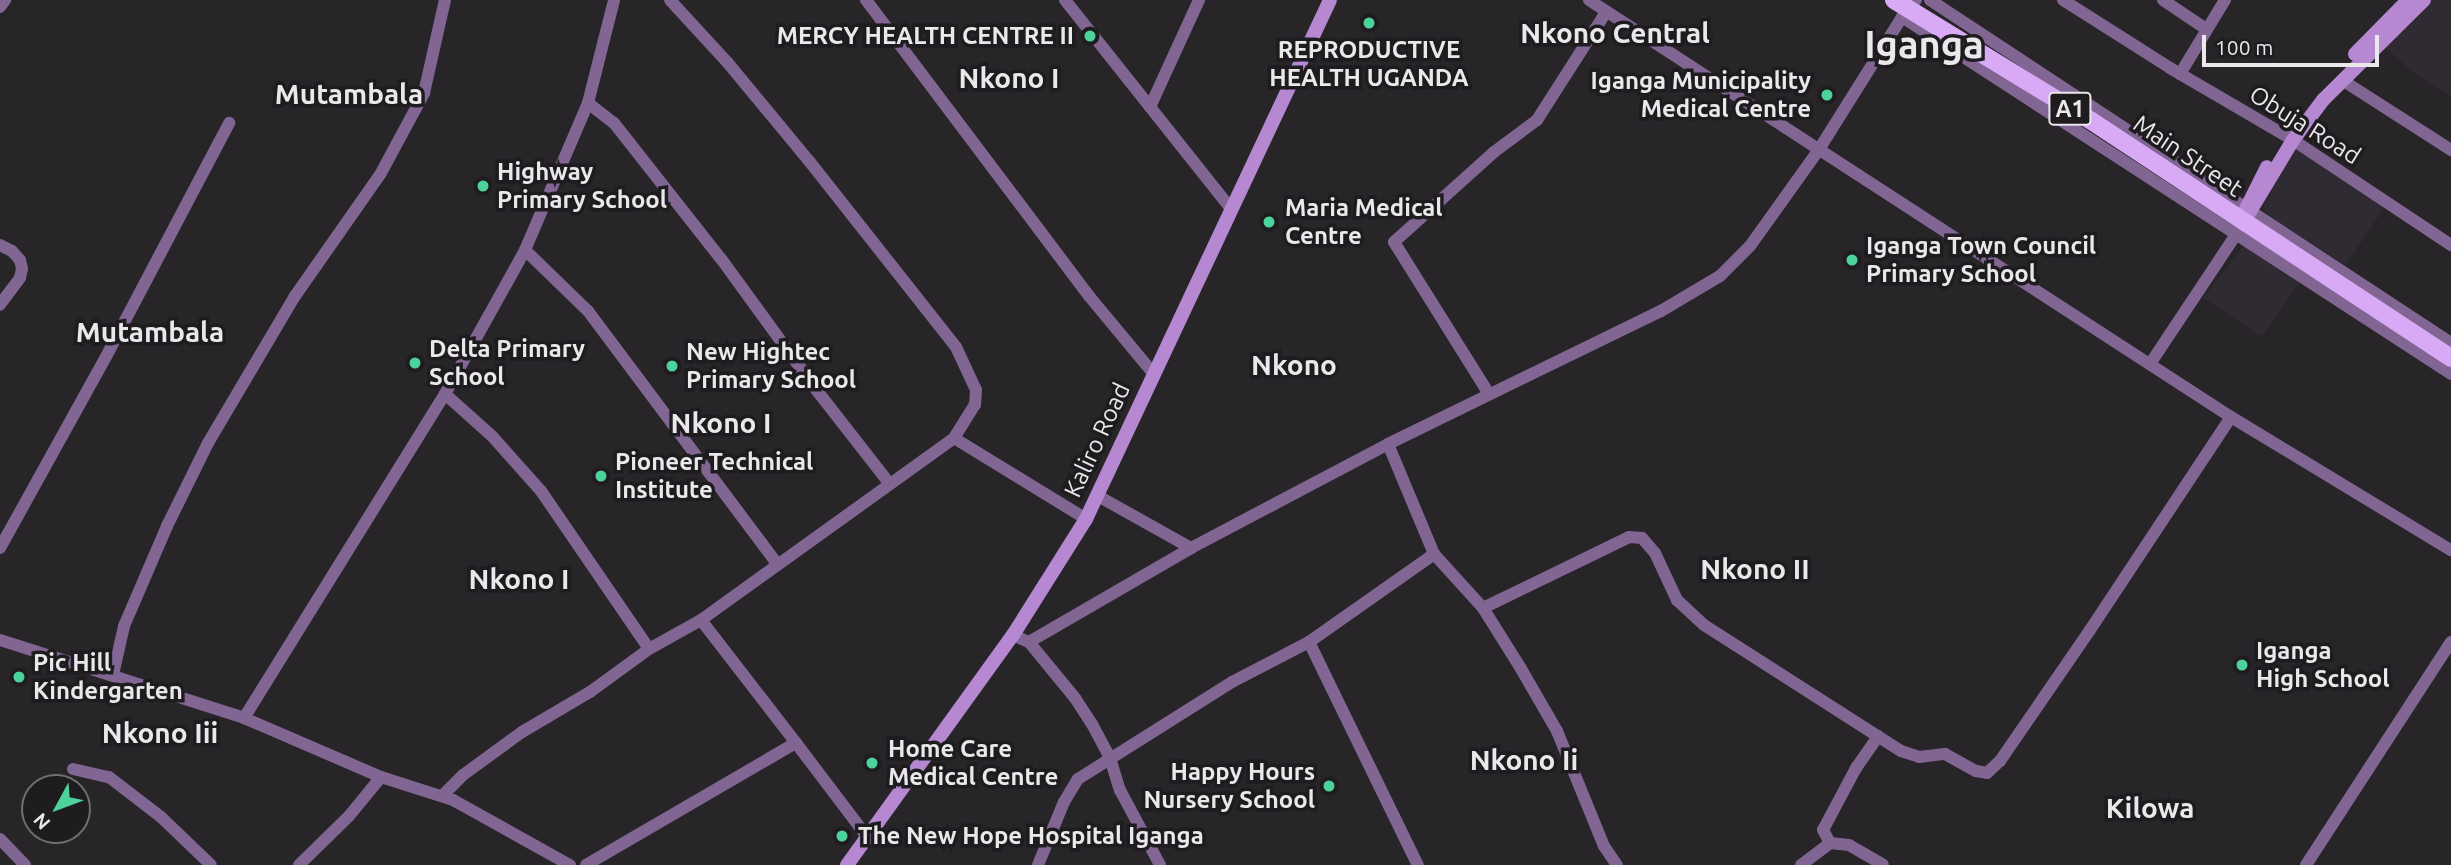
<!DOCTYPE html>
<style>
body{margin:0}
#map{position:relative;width:2451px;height:865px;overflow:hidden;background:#272528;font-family:Ubuntu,sans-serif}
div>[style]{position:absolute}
.built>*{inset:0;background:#302a33}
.street>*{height:12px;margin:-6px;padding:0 6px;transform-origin:6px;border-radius:6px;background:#816593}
.secondary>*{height:14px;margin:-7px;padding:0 7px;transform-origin:7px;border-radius:7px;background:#b588d1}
.primary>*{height:18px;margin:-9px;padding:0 9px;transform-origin:9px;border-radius:9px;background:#d8a9f5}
.dots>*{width:19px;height:19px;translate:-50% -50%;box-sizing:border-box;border:4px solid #1e1c1f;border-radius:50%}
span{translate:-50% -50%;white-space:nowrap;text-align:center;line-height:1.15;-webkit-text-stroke:7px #1e1c1f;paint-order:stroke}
.shield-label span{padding:2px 5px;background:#1e1c1f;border:2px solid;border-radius:5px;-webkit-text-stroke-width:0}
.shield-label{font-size:23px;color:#eae8eb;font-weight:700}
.poi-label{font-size:24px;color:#eae8eb;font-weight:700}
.right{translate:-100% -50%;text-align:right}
.left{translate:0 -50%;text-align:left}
.street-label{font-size:24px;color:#eae8eb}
.quarter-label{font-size:28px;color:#eae8eb;font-weight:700}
.town-label{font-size:38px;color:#eae8eb;font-weight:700}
.north{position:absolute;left:21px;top:774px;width:70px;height:70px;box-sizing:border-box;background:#1e1c1f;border:2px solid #706e71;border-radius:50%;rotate:229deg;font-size:19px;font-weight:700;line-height:28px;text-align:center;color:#eae8eb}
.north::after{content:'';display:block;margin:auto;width:24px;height:32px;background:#4cd39b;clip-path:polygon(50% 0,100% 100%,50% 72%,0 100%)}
.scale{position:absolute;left:2202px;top:35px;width:177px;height:32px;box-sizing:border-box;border:4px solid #eae8eb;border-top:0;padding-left:9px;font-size:21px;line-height:24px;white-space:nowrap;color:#eae8eb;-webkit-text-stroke:5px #1e1c1f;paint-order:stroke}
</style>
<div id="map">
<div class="built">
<div style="clip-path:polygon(2432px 0,2451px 0,2451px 96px,2412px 71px,2385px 47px)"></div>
<div style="clip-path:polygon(2299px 150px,2384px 208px,2346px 265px,2275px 220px,2264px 209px,2264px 202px,2295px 151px)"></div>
<div style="clip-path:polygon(2243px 247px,2248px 247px,2302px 279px,2262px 336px,2203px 298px)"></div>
</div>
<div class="street">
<div style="left:866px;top:0;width:371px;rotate:53deg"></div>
<div style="left:1089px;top:296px;width:100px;rotate:50.3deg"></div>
<div style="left:1065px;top:0;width:267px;rotate:51.5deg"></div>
<div style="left:1589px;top:0;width:766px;rotate:33.01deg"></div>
<div style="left:2231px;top:417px;width:257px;rotate:31.2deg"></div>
<div style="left:1930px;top:0;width:624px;rotate:33.36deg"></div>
<div style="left:2063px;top:0;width:127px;rotate:32.4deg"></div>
<div style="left:2170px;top:68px;width:143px;rotate:30.3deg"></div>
<div style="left:2293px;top:140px;width:190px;rotate:33.6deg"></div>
<div style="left:2163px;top:0;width:52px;rotate:34deg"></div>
<div style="left:0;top:7px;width:9px;rotate:-54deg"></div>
<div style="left:1902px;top:17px;width:655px;rotate:33.03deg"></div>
<div style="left:2180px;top:74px;width:87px;rotate:-58.7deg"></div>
<div style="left:2342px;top:80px;width:130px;rotate:32.7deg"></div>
<div style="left:588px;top:103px;width:33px;rotate:38deg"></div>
<div style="left:614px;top:123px;width:174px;rotate:51.8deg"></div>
<div style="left:722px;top:260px;width:163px;rotate:54deg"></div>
<div style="left:818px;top:392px;width:115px;rotate:52deg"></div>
<div style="left:1150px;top:107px;width:118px;rotate:-65.4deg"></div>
<div style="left:0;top:245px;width:13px;rotate:27deg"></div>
<div style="left:12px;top:251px;width:12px;rotate:48deg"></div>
<div style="left:20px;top:260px;width:9px;rotate:77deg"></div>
<div style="left:22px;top:269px;width:9px;rotate:103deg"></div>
<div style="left:20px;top:278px;width:34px;rotate:127deg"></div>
<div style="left:525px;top:250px;width:88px;rotate:44.1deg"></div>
<div style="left:588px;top:311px;width:316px;rotate:53.2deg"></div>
<div style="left:2150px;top:364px;width:164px;rotate:-56.4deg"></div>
<div style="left:445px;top:394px;width:63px;rotate:41.8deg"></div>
<div style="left:492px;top:436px;width:74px;rotate:48.3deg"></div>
<div style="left:541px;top:491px;width:191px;rotate:55.6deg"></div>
<div style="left:1489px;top:394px;width:179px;rotate:-122deg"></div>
<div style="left:1394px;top:242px;width:135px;rotate:-42deg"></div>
<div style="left:1494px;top:152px;width:54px;rotate:-36.7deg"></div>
<div style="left:1537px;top:120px;width:128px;rotate:-57.4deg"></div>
<div style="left:954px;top:438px;width:155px;rotate:31.5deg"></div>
<div style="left:1388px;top:444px;width:119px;rotate:67.3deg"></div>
<div style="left:1434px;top:554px;width:73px;rotate:47.8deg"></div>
<div style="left:1483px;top:608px;width:70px;rotate:57.9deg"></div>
<div style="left:1520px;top:667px;width:74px;rotate:60deg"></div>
<div style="left:1557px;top:731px;width:124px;rotate:67.8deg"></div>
<div style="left:1604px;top:846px;width:23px;rotate:56deg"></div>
<div style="left:1098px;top:496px;width:107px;rotate:29.2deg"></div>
<div style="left:0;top:548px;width:225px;rotate:-61deg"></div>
<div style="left:109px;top:351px;width:258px;rotate:-62.2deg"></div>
<div style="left:1483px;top:608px;width:162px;rotate:-25.9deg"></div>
<div style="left:1629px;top:537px;width:13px;rotate:4deg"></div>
<div style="left:1642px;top:538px;width:20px;rotate:49deg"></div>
<div style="left:1655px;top:553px;width:52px;rotate:64.9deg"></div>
<div style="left:1677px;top:600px;width:37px;rotate:43deg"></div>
<div style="left:1704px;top:625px;width:234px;rotate:32.6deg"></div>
<div style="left:1901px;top:751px;width:19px;rotate:18deg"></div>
<div style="left:1919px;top:757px;width:26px;rotate:-7deg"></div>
<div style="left:1945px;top:754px;width:35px;rotate:29deg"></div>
<div style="left:1976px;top:771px;width:11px;rotate:10deg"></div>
<div style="left:1987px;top:773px;width:18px;rotate:-43deg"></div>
<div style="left:2000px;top:761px;width:159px;rotate:-55.5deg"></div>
<div style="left:2090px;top:630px;width:255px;rotate:-56.5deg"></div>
<div style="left:701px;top:620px;width:155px;rotate:52.3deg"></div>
<div style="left:1013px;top:635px;width:17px;rotate:24deg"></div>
<div style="left:1029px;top:642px;width:72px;rotate:50.6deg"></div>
<div style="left:1075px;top:698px;width:31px;rotate:57deg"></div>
<div style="left:1092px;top:724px;width:38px;rotate:62deg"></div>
<div style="left:1110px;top:758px;width:34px;rotate:73deg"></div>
<div style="left:1120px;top:790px;width:85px;rotate:61.9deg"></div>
<div style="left:0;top:640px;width:256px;rotate:17.7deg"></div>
<div style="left:244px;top:718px;width:149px;rotate:23.3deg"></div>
<div style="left:381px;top:777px;width:76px;rotate:17.7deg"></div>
<div style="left:453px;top:800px;width:134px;rotate:29.1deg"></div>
<div style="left:1029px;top:642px;width:187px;rotate:-30.1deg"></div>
<div style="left:1191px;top:548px;width:223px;rotate:-27.8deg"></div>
<div style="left:1388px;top:444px;width:304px;rotate:-26deg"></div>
<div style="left:1661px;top:311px;width:69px;rotate:-30.7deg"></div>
<div style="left:1720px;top:276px;width:42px;rotate:-45deg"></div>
<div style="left:1750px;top:246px;width:117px;rotate:-54.4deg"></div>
<div style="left:1818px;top:151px;width:158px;rotate:-57.9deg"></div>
<div style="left:1902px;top:17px;width:22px;rotate:-51deg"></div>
<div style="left:1309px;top:642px;width:248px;rotate:64deg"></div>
<div style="left:113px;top:675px;width:50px;rotate:-77.3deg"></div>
<div style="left:124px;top:626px;width:109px;rotate:-66.7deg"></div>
<div style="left:167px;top:526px;width:93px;rotate:-63.7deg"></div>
<div style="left:208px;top:443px;width:171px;rotate:-59.4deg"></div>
<div style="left:295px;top:296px;width:150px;rotate:-55deg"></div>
<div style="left:381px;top:173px;width:91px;rotate:-61.7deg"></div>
<div style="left:424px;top:93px;width:95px;rotate:-77.3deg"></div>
<div style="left:244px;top:718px;width:381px;rotate:-58.2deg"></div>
<div style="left:445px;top:394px;width:165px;rotate:-60.9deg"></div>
<div style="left:525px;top:250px;width:160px;rotate:-66.8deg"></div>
<div style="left:588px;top:103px;width:106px;rotate:-75.8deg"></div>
<div style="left:73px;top:769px;width:37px;rotate:13deg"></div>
<div style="left:109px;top:777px;width:66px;rotate:37.6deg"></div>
<div style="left:161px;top:817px;width:69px;rotate:43.8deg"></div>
<div style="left:442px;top:796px;width:30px;rotate:-45deg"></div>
<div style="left:463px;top:775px;width:73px;rotate:-36.1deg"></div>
<div style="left:522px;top:732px;width:79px;rotate:-30.5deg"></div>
<div style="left:590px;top:692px;width:73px;rotate:-36.1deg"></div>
<div style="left:649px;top:649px;width:60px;rotate:-29.1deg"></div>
<div style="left:701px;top:620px;width:312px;rotate:-35.7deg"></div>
<div style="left:954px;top:438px;width:39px;rotate:-58deg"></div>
<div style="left:975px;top:405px;width:15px;rotate:-86deg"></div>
<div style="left:976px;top:390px;width:47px;rotate:-114.9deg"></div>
<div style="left:956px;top:347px;width:237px;rotate:-128.3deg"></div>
<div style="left:809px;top:161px;width:129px;rotate:-129.6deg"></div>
<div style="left:727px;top:62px;width:84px;rotate:-132.6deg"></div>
<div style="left:0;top:839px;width:36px;rotate:46deg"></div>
<div style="left:1830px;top:843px;width:15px;rotate:-118deg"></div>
<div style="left:1823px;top:830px;width:70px;rotate:-62deg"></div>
<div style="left:1856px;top:768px;width:39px;rotate:-55deg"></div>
<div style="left:299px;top:865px;width:70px;rotate:-44.4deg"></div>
<div style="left:349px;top:816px;width:50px;rotate:-50.6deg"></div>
<div style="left:586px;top:865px;width:243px;rotate:-30.2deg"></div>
<div style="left:796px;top:743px;width:119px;rotate:52.8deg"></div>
<div style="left:1038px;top:865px;width:68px;rotate:-67.6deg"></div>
<div style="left:1064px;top:802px;width:27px;rotate:-59deg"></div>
<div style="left:1078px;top:779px;width:182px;rotate:-32.2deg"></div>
<div style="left:1232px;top:682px;width:87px;rotate:-27.5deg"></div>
<div style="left:1309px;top:642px;width:153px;rotate:-35.1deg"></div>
<div style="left:1801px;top:865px;width:36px;rotate:-37deg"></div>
<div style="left:1830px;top:843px;width:19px;rotate:6deg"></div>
<div style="left:1849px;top:845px;width:39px;rotate:30deg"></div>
<div style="left:2306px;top:865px;width:266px;rotate:-57deg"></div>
</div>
<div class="secondary">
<div style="left:2355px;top:54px;width:76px;rotate:-45.5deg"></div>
<div style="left:2245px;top:211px;width:49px;rotate:-63.4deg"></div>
<div style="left:2243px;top:223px;width:97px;rotate:-58.9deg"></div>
<div style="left:2293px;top:140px;width:50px;rotate:-53.1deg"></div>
<div style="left:2323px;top:100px;width:142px;rotate:-44.7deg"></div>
<div style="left:847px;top:865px;width:284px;rotate:-54.2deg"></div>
<div style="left:1013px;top:635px;width:137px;rotate:-57.8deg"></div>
<div style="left:1086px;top:519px;width:573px;rotate:-64.82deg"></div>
</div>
<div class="primary">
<div style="left:1894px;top:0;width:230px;rotate:31.5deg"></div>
<div style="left:2090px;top:120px;width:432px;rotate:33.4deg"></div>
</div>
<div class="dots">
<div style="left:1369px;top:23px;background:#4cd39b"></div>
<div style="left:1090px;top:36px;background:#4cd39b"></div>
<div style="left:1827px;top:95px;background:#4cd39b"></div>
<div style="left:483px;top:186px;background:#4cd39b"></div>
<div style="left:1269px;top:222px;background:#4cd39b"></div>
<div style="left:1852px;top:260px;background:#4cd39b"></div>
<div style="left:415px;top:363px;background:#4cd39b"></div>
<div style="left:672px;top:366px;background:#4cd39b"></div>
<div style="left:601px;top:476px;background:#4cd39b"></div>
<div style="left:2242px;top:665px;background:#4cd39b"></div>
<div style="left:19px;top:677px;background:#4cd39b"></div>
<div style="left:872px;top:763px;background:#4cd39b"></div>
<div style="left:1329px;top:786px;background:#4cd39b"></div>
<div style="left:842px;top:836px;background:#4cd39b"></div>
</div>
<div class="shield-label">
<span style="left:2070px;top:109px">A1</span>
</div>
<div class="poi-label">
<span class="right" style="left:1074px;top:36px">MERCY HEALTH CENTRE II</span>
<span style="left:1369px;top:64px">REPRODUCTIVE<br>HEALTH UGANDA</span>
<span class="right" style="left:1811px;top:95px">Iganga Municipality<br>Medical Centre</span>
<span class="left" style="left:497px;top:186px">Highway<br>Primary School</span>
<span class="left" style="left:1285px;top:222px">Maria Medical<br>Centre</span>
<span class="left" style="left:1866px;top:260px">Iganga Town Council<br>Primary School</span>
<span class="left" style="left:429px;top:363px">Delta Primary<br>School</span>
<span class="left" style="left:686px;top:366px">New Hightec<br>Primary School</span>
<span class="left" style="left:615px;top:476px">Pioneer Technical<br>Institute</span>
<span class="left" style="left:2256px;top:665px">Iganga<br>High School</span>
<span class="left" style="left:33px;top:677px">Pic Hill<br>Kindergarten</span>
<span class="left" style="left:888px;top:763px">Home Care<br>Medical Centre</span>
<span class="right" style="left:1315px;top:786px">Happy Hours<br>Nursery School</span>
<span class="left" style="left:858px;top:836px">The New Hope Hospital Iganga</span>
</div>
<div class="street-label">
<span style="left:2305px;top:125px;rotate:32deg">Obuja Road</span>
<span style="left:2188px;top:156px;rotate:34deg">Main Street</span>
<span style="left:1097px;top:440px;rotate:-65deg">Kaliro Road</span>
</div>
<div class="quarter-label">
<span style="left:1615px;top:33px">Nkono Central</span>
<span style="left:1009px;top:78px">Nkono I</span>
<span style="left:349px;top:94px">Mutambala</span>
<span style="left:150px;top:332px">Mutambala</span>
<span style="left:1294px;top:365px">Nkono</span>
<span style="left:721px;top:423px">Nkono I</span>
<span style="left:1755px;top:569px">Nkono II</span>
<span style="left:519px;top:579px">Nkono I</span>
<span style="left:160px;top:733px">Nkono Iii</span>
<span style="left:1524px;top:760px">Nkono Ii</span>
<span style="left:2150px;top:808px">Kilowa</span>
</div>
<div class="town-label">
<span style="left:1924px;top:45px">Iganga</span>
</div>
<div class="north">N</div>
<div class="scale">100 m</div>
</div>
